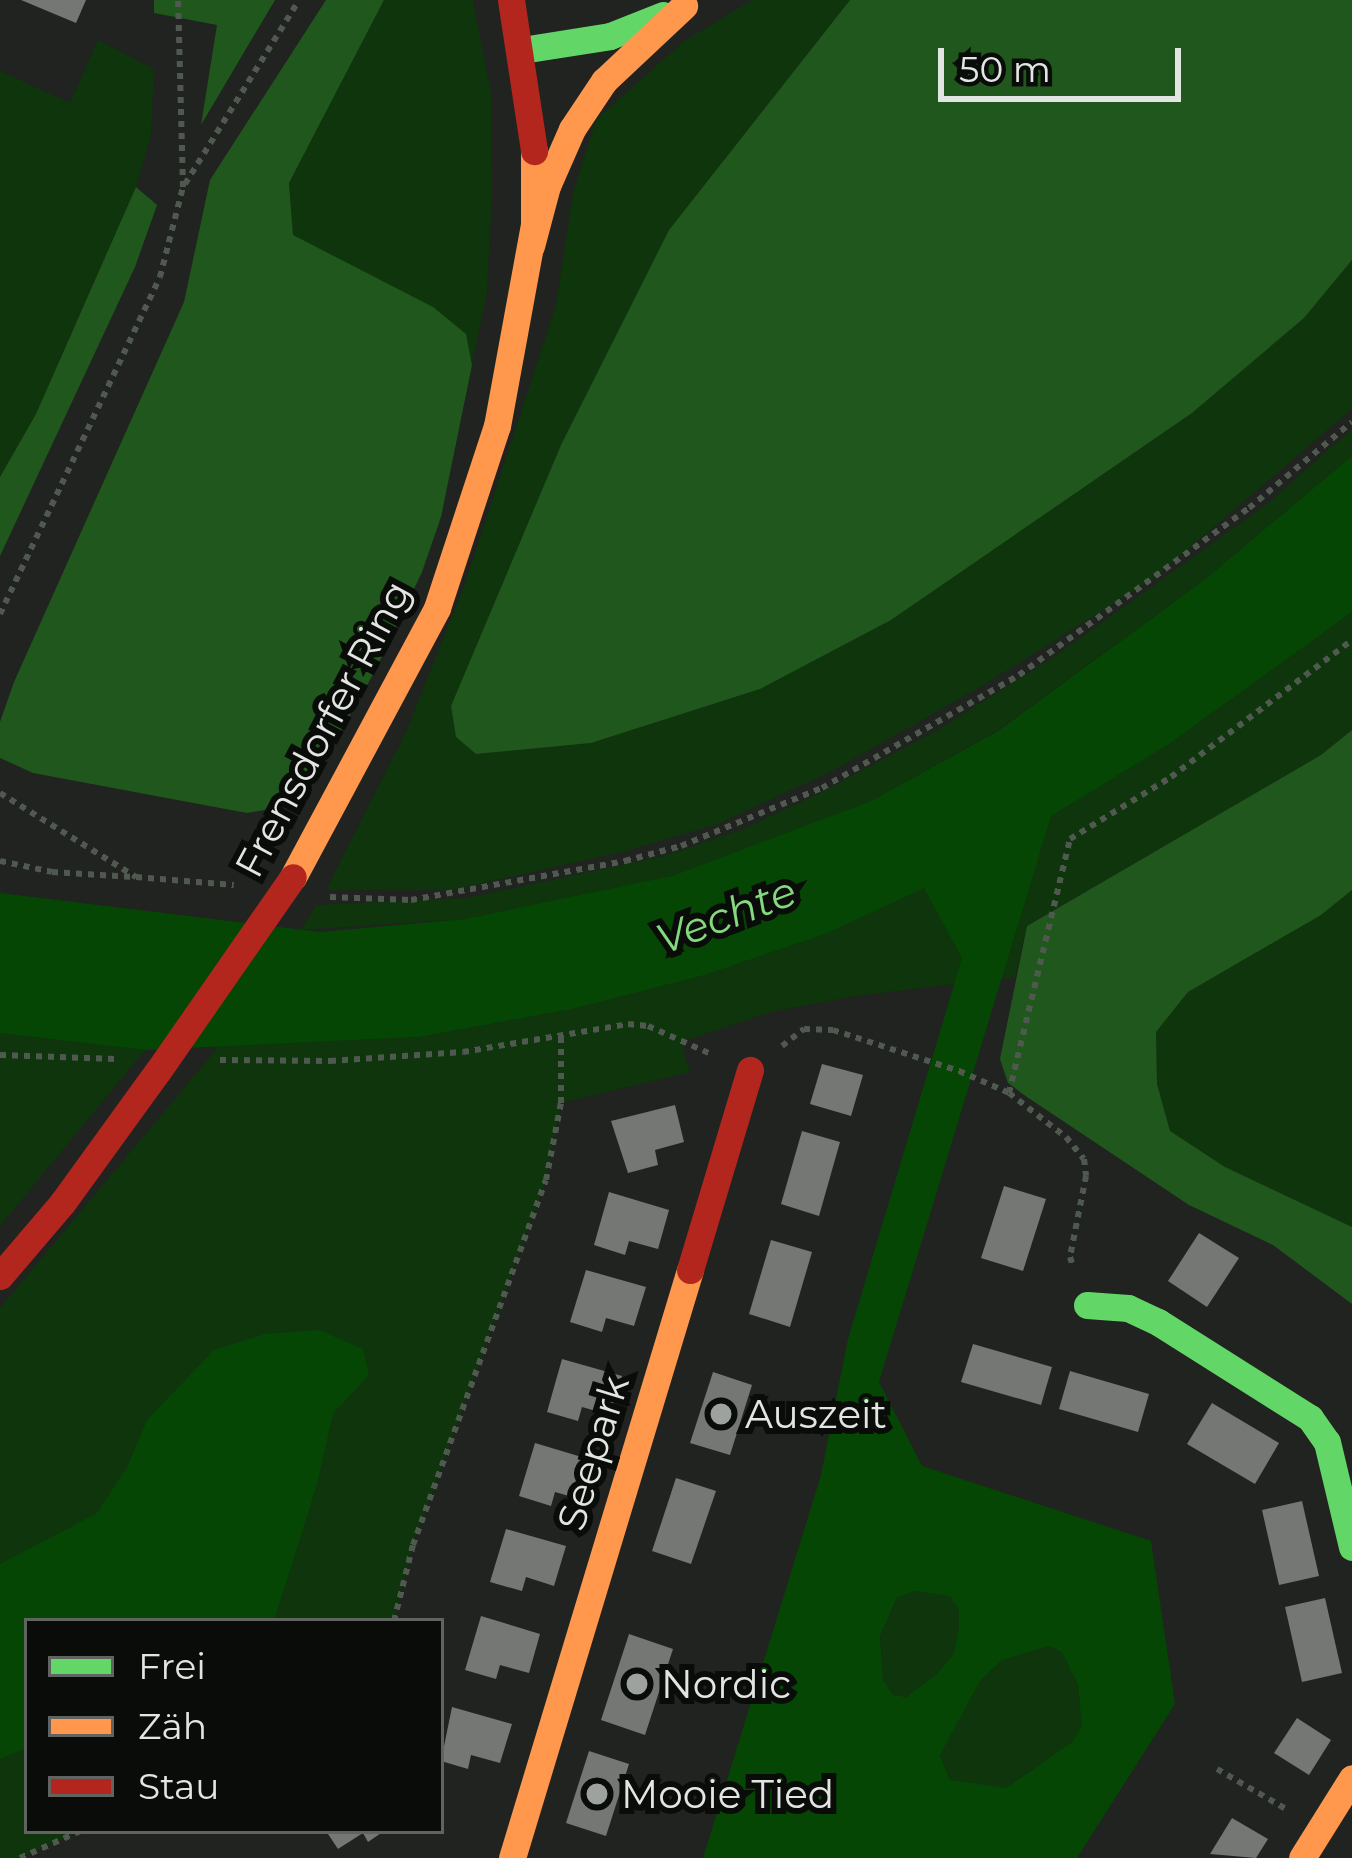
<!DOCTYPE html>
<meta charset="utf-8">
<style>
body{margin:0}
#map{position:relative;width:1352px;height:1858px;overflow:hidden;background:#20231f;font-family:Montserrat,sans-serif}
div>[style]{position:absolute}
.green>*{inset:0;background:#0e350c}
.forest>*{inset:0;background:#20571c}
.water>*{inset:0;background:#054604}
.building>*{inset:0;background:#747774}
.path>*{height:6px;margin-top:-3px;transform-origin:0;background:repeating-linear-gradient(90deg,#505950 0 6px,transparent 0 12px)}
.fast>*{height:27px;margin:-13.5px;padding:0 13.5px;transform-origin:13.5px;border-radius:13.5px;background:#63d668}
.slow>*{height:27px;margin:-13.5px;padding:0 13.5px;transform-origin:13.5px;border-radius:13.5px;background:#ff974d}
.jam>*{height:27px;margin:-13.5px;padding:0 13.5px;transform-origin:13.5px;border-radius:13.5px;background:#b3261e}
.jam-bridge>*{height:27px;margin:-13.5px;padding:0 13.5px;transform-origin:13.5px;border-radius:13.5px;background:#b3261e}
.dots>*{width:33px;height:33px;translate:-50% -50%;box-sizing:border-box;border:6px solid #0a0c0a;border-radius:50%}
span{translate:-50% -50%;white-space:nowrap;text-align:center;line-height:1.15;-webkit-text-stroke:12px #0a0c0a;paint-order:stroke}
.street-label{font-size:39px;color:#e2e6e2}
.poi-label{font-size:39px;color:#e2e6e2}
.left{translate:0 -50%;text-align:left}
.water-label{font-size:42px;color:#84d87d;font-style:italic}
.legend{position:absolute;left:24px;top:1618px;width:420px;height:216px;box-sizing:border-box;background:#0a0c0a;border:3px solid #606360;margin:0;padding:15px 21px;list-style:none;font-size:36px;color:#e2e6e2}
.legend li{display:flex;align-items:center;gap:24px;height:60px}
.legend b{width:60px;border:3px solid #606360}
.scale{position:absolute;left:938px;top:48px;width:243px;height:54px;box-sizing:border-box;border:6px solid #e2e6e2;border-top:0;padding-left:15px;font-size:36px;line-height:42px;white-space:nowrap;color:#e2e6e2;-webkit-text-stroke:9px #0a0c0a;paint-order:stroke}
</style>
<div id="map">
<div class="green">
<div style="clip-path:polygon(384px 0,473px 0,491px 94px,492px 192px,487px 292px,472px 365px,466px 334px,293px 235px,289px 183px)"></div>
<div style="clip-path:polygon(752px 0,850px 0,669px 230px,561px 445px,451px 706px,477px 754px,591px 743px,760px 689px,891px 620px,1192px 413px,1304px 318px,1352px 260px,1352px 409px,1154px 578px,984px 685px,834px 770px,718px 824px,626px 851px,451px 890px,326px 890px,406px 732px,463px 589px,556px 305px,573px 192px,596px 120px,683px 42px)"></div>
<div style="clip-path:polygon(98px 40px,154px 69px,151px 135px,136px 187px,36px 414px,0 477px,0 71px,70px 103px)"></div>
<div style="clip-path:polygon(1352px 429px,1352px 456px,1203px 581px,998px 730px,871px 801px,672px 876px,563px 901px,465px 919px,301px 930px,316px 905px,467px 898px,664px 856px,743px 829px,824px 791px,936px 731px,1054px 657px,1267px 504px)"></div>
<div style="clip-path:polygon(1352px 612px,1352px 730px,1321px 755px,1027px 926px,1015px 977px,855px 996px,771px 1012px,681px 1042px,690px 1072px,561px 1103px,546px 1180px,413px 1545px,394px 1621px,274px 1621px,317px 1485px,333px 1414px,369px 1375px,147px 1420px,127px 1467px,97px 1513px,0 1564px,0 1308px,219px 1046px,419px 1037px,572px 1009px,701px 976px,1169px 744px)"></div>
<div style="clip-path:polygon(1352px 890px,1352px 1227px,1225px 1167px,1170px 1131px,1157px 1084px,1156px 1032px,1188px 992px,1321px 914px)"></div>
<div style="clip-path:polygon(0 1033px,145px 1050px,0 1226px)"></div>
<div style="clip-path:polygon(914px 1590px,951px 1596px,959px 1610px,960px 1628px,954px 1653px,936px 1675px,906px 1697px,893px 1695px,883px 1680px,880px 1636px,898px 1598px)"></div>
<div style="clip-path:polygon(1049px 1646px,1062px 1652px,1078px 1685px,1082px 1726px,1072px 1742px,1006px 1788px,989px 1790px,950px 1780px,940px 1754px,980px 1681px,1002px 1660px)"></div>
<div style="clip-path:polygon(27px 1748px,27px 1831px,80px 1831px,20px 1858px,0 1858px,0 1759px)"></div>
</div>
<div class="forest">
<div style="clip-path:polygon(154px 0,275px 0,201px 125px,217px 25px,154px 13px)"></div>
<div style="clip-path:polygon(326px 0,384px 0,289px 183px,293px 235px,433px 307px,466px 334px,472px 365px,441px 517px,422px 572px,375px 671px,311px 784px,276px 808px,247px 813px,33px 773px,0 758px,0 722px,14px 682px,184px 302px,210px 180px)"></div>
<div style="clip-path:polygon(850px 0,1352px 0,1352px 260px,1304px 318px,1192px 413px,891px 620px,760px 689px,591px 743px,476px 754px,456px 737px,451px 706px,561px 445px,669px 230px)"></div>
<div style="clip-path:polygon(136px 187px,157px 205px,135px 267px,0 556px,0 477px,36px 414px)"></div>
<div style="clip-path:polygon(1352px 730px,1352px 890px,1321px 915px,1188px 992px,1156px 1032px,1157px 1084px,1170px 1131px,1225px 1167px,1352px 1227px,1352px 1304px,1273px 1245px,1189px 1205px,1027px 1097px,1008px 1083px,1000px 1059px,1027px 926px,1321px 755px)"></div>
</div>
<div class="water">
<div style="clip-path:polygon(evenodd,1352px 456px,1352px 612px,1169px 744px,1051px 816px,879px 1382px,922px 1466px,1151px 1541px,1175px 1704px,1077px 1858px,703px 1858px,821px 1475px,848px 1339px,962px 958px,924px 888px,825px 934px,701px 976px,572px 1009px,419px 1037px,145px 1050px,0 1033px,0 893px,320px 932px,465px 919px,672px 876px,871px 801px,998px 731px,1203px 581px,1352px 456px,914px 1591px,950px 1596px,959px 1610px,959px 1628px,954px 1653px,936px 1675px,906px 1697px,893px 1695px,883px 1680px,880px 1636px,897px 1598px,914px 1591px,1352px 456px,1049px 1646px,1062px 1652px,1078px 1685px,1082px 1726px,1072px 1742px,1006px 1788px,950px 1780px,940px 1755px,980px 1681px,1002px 1660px,1049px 1646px)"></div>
<div style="clip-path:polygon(319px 1330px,363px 1349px,369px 1375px,333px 1414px,317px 1485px,274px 1621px,27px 1621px,27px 1748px,0 1759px,0 1564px,97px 1513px,127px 1467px,147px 1420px,214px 1350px,265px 1334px)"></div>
</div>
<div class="building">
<div style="clip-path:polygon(21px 0,86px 0,76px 23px)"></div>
<div style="clip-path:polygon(822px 1064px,863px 1075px,851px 1116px,810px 1104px)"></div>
<div style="clip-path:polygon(675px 1105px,684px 1142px,655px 1150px,658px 1165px,628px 1173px,611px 1121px)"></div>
<div style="clip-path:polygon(802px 1131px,840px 1142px,819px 1216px,781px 1204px)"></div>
<div style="clip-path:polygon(1004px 1186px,1046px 1199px,1023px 1271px,981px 1258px)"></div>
<div style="clip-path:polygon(609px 1192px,669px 1210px,658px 1249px,629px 1241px,625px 1255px,594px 1245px)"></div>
<div style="clip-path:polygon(1199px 1233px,1239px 1258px,1207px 1307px,1168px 1281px)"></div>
<div style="clip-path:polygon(771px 1240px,812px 1252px,790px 1327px,749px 1314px)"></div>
<div style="clip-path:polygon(586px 1270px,646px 1287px,634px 1326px,606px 1318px,602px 1332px,570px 1322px)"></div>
<div style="clip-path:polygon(973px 1344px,1052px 1367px,1041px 1405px,961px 1382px)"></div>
<div style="clip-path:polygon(562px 1359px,622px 1376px,610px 1415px,582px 1407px,578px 1421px,547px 1412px)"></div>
<div style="clip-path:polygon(1070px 1371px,1149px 1394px,1138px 1432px,1059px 1409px)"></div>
<div style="clip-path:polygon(713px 1372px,752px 1385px,730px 1455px,690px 1443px)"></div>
<div style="clip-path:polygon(1212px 1403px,1279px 1443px,1255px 1484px,1187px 1444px)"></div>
<div style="clip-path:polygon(535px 1443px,595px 1461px,583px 1500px,555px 1492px,551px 1506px,519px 1496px)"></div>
<div style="clip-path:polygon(676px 1478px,716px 1491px,691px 1564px,652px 1551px)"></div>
<div style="clip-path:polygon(1302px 1501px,1319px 1576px,1279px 1585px,1262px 1510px)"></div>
<div style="clip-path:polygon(506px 1529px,566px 1546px,554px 1586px,526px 1577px,522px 1591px,490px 1582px)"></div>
<div style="clip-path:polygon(1325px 1598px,1342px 1673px,1302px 1682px,1285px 1607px)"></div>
<div style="clip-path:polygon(481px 1616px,540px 1634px,529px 1673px,500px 1665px,496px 1679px,465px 1670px)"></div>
<div style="clip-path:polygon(629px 1634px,673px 1649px,645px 1735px,601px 1720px)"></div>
<div style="clip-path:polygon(452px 1707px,512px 1724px,500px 1763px,471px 1755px,468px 1769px,441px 1761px)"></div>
<div style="clip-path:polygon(1297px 1718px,1331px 1740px,1309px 1775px,1274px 1753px)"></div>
<div style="clip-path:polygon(589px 1751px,629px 1764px,606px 1836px,566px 1823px)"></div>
<div style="clip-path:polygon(1232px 1818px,1268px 1839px,1256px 1858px,1210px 1854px)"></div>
<div style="clip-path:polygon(326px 1831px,384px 1831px,368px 1842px,363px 1833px,338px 1849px)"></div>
</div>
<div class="path">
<div style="left:185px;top:184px;width:216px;rotate:-58.2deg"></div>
<div style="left:0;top:614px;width:373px;rotate:-64.6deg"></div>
<div style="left:160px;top:277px;width:93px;rotate:-75.7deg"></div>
<div style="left:183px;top:187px;width:187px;rotate:-91.5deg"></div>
<div style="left:0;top:793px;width:160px;rotate:31.7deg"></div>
<div style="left:136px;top:877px;width:98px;rotate:4.7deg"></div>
<div style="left:0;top:861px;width:53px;rotate:11.9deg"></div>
<div style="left:52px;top:872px;width:81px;rotate:3.5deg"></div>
<div style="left:330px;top:897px;width:81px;rotate:2.1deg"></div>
<div style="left:411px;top:900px;width:218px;rotate:-10.3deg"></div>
<div style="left:625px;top:861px;width:58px;rotate:-15deg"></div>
<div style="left:681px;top:846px;width:152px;rotate:-22.4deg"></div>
<div style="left:822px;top:788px;width:227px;rotate:-29.8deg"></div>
<div style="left:1019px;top:675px;width:284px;rotate:-36deg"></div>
<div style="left:1249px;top:508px;width:134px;rotate:-39.9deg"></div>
<div style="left:782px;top:1046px;width:28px;rotate:-38deg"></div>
<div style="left:804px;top:1029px;width:29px;rotate:2deg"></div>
<div style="left:833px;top:1030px;width:133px;rotate:18deg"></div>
<div style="left:959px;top:1071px;width:55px;rotate:23.7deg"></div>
<div style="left:1009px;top:1093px;width:72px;rotate:37.7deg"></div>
<div style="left:1066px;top:1137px;width:28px;rotate:51deg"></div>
<div style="left:1084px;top:1159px;width:17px;rotate:83deg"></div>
<div style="left:1086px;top:1176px;width:83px;rotate:101.2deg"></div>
<div style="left:1070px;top:1257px;width:10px;rotate:73deg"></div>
<div style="left:0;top:1055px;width:116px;rotate:2deg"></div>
<div style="left:220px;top:1060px;width:110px;rotate:0.5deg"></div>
<div style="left:330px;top:1061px;width:133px;rotate:-3.9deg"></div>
<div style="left:463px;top:1052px;width:167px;rotate:-9.6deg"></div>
<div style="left:628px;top:1024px;width:20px;rotate:6deg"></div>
<div style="left:648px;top:1026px;width:71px;rotate:24deg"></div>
<div style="left:1009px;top:1093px;width:261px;rotate:-76.5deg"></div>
<div style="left:1070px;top:839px;width:119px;rotate:-31.5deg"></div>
<div style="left:1171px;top:777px;width:227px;rotate:-37.1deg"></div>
<div style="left:394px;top:1621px;width:78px;rotate:-76deg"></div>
<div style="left:413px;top:1545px;width:388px;rotate:-70deg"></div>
<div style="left:546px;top:1180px;width:78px;rotate:-79deg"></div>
<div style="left:561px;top:1103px;width:67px;rotate:-90deg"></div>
<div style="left:1217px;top:1769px;width:80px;rotate:30.1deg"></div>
<div style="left:20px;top:1858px;width:66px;rotate:-24.2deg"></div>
</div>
<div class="fast">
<div style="left:522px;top:50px;width:89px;rotate:-9deg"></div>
<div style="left:610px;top:36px;width:57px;rotate:-21.6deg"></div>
<div style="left:1087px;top:1305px;width:41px;rotate:4.2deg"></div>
<div style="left:1128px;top:1308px;width:33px;rotate:25deg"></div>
<div style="left:1158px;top:1322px;width:180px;rotate:32.3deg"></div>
<div style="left:1310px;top:1418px;width:29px;rotate:55deg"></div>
<div style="left:1327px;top:1442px;width:108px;rotate:76.6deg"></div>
</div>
<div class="slow">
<div style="left:531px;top:246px;width:62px;rotate:-75.1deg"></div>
<div style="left:547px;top:186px;width:62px;rotate:-66.3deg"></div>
<div style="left:572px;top:129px;width:58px;rotate:-56.3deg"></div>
<div style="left:604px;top:81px;width:110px;rotate:-43.2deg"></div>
<div style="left:293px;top:877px;width:305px;rotate:-61.8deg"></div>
<div style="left:437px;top:608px;width:192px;rotate:-71.8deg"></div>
<div style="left:497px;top:426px;width:205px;rotate:-79.6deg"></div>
<div style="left:534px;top:224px;width:73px;rotate:-90deg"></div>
<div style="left:512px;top:1858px;width:614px;rotate:-73.16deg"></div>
<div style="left:1302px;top:1858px;width:94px;rotate:-58deg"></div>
</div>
<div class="jam">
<div style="left:511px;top:0;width:153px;rotate:81.3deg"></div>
<div style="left:690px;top:1270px;width:209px;rotate:-73.3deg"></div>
<div style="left:0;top:1276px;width:97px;rotate:-49.6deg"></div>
<div style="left:63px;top:1202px;width:162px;rotate:-54.1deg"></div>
</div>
<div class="jam-bridge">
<div style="left:158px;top:1071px;width:236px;rotate:-55.2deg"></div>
</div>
<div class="dots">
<div style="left:721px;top:1414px;background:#9ea29e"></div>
<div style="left:637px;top:1684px;background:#9ea29e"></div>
<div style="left:597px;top:1794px;background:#9ea29e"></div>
</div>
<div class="street-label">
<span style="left:323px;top:729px;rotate:-62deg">Frensdorfer Ring</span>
<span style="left:593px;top:1453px;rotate:-73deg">Seepark</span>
</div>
<div class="poi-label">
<span class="left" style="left:745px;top:1414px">Auszeit</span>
<span class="left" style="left:661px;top:1684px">Nordic</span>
<span class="left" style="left:621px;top:1794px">Mooie Tied</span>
</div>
<div class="water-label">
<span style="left:726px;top:915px;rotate:-21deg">Vechte</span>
</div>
<ul class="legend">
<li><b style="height:15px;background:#63d668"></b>Frei</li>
<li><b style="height:15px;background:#ff974d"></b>Zäh</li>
<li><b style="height:15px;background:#b3261e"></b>Stau</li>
</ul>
<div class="scale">50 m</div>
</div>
